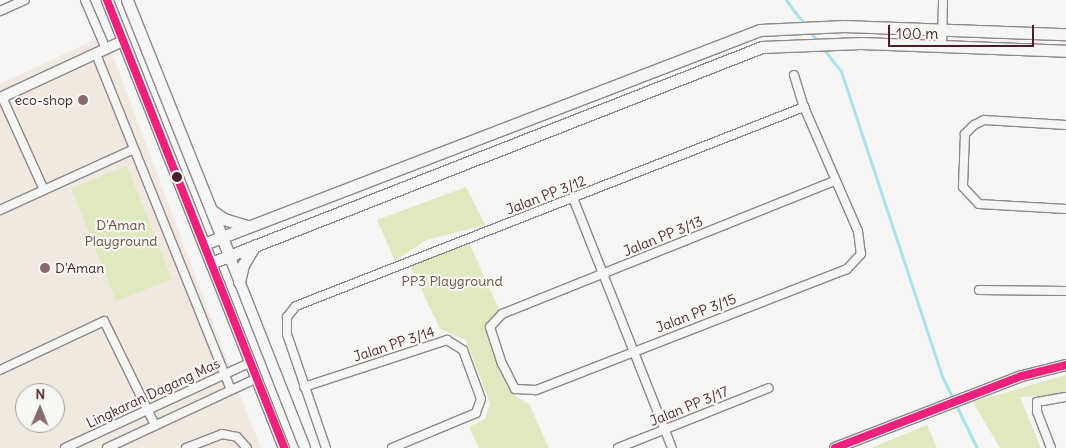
<!DOCTYPE html>
<style>
body{margin:0}
#map{position:relative;width:1066px;height:448px;overflow:hidden;background:#f5f5f3;font-family:Delius,sans-serif}
div>[style]{position:absolute}
.built>*{inset:0;background:#f1e8e0}
.green>*{inset:0;background:#dfe8be}
.stream>*{height:3px;margin:-1.5px;padding:0 1.5px;transform-origin:1.5px;border-radius:1.5px;background:#aae3e9}
.roads{filter:drop-shadow(1px 0 #8f8788) drop-shadow(-1px 0 #8f8788) drop-shadow(0 1px #8f8788) drop-shadow(0 -1px #8f8788)}
.minor>*{height:8px;margin:-4px;padding:0 4px;transform-origin:4px;border-radius:4px;background:#f5f5f3}
.tertiary>*{height:10px;margin:-5px;padding:0 5px;transform-origin:5px;border-radius:5px;background:#f5f5f3}
.secondary>*{height:11px;margin:-5.5px;padding:0 5.5px;transform-origin:5.5px;border-radius:5.5px;background:#f5f5f3}
.bus-1>*{height:8px;margin:-4px;padding:0 4px;transform-origin:4px;border-radius:4px;background:#ed207b}
.dots>*{width:14px;height:14px;translate:-50% -50%;box-sizing:border-box;border:2px solid #f6f6f2;border-radius:50%}
span{translate:-50% -50%;white-space:nowrap;text-align:center;line-height:1.15;-webkit-text-stroke:4.5px #f6f6f2;paint-order:stroke}
.poi-label{font-size:14px;color:#4a1f2b}
.right{translate:-100% -50%;text-align:right}
.left{translate:0 -50%;text-align:left}
.street-label{font-size:14px;color:#4a1f2b}
.park-label{font-size:14px;color:#6b4f45}
.north{position:absolute;left:15px;top:383px;width:50px;height:50px;box-sizing:border-box;background:#f6f6f2;border:1px solid #b1a0a2;border-radius:50%;rotate:1deg;font-size:14px;font-weight:700;line-height:20px;text-align:center;color:#4a1f2b}
.north::after{content:'';display:block;margin:auto;width:18px;height:22px;background:#866a71;clip-path:polygon(50% 0,100% 100%,50% 72%,0 100%)}
.scale{position:absolute;left:888px;top:25px;width:146px;height:22px;box-sizing:border-box;border:2px solid #4a1f2b;border-top:0;padding-left:6px;font-size:15px;line-height:18px;white-space:nowrap;color:#4a1f2b;-webkit-text-stroke:4px #f6f6f2;paint-order:stroke}
</style>
<div id="map">
<div class="built">
<div style="clip-path:polygon(evenodd,105px 35px,242px 400px,261px 448px,142px 448px,165px 436px,140px 448px,0 448px,0 84px,105px 35px,25px 393px,55px 393px,55px 423px,25px 423px,25px 393px)"></div>
</div>
<div class="green">
<div style="clip-path:polygon(127px 166px,172px 279px,116px 301px,71px 188px)"></div>
<div style="clip-path:polygon(466px 187px,485px 225px,426px 240px,395px 261px,377px 220px)"></div>
<div style="clip-path:polygon(468px 241px,499px 309px,488px 327px,515px 396px,529px 404px,549px 448px,479px 448px,469px 427px,485px 419px,490px 403px,466px 340px,440px 329px,408px 261px)"></div>
<div style="clip-path:polygon(1066px 375px,1066px 395px,1020px 397px,1041px 448px,1000px 448px,973px 402px)"></div>
<div style="clip-path:polygon(927px 425px,937px 448px,871px 448px)"></div>
</div>
<div class="stream">
<div style="left:786px;top:0;width:30px;rotate:53deg"></div>
<div style="left:810px;top:31px;width:14px;rotate:54deg"></div>
<div style="left:822px;top:47px;width:31px;rotate:52deg"></div>
<div style="left:841px;top:71px;width:319px;rotate:71.7deg"></div>
<div style="left:941px;top:374px;width:82px;rotate:64.1deg"></div>
</div>
<div class="roads">
<div class="minor">
<div style="left:85px;top:0;width:53px;rotate:66.8deg"></div>
<div style="left:0;top:11px;width:27px;rotate:-24deg"></div>
<div style="left:942px;top:48px;width:48px;rotate:-88.8deg"></div>
<div style="left:96px;top:54px;width:361px;rotate:68.1deg"></div>
<div style="left:794px;top:75px;width:34px;rotate:73deg"></div>
<div style="left:804px;top:107px;width:135px;rotate:66.5deg"></div>
<div style="left:858px;top:231px;width:23px;rotate:83deg"></div>
<div style="left:861px;top:254px;width:21px;rotate:133deg"></div>
<div style="left:847px;top:269px;width:334px;rotate:158.7deg"></div>
<div style="left:536px;top:390px;width:21px;rotate:-177deg"></div>
<div style="left:515px;top:389px;width:28px;rotate:-117deg"></div>
<div style="left:502px;top:364px;width:39px;rotate:-108deg"></div>
<div style="left:490px;top:327px;width:18px;rotate:-47deg"></div>
<div style="left:502px;top:314px;width:358px;rotate:-21.8deg"></div>
<div style="left:2px;top:97px;width:102px;rotate:65.7deg"></div>
<div style="left:1066px;top:125px;width:82px;rotate:-176.5deg"></div>
<div style="left:984px;top:120px;width:11px;rotate:153deg"></div>
<div style="left:974px;top:125px;width:13px;rotate:135deg"></div>
<div style="left:965px;top:134px;width:53px;rotate:92.2deg"></div>
<div style="left:963px;top:187px;width:23px;rotate:47deg"></div>
<div style="left:979px;top:204px;width:87px;rotate:3.3deg"></div>
<div style="left:573px;top:198px;width:269px;rotate:68.4deg"></div>
<div style="left:0;top:210px;width:147px;rotate:-24.5deg"></div>
<div style="left:979px;top:290px;width:87px;rotate:0.7deg"></div>
<div style="left:0;top:370px;width:115px;rotate:-25.2deg"></div>
<div style="left:104px;top:321px;width:116px;rotate:63.9deg"></div>
<div style="left:304px;top:387px;width:151px;rotate:-18.2deg"></div>
<div style="left:447px;top:340px;width:19px;rotate:32deg"></div>
<div style="left:463px;top:350px;width:52px;rotate:69.8deg"></div>
<div style="left:481px;top:399px;width:15px;rotate:110deg"></div>
<div style="left:476px;top:413px;width:91px;rotate:157.4deg"></div>
<div style="left:65px;top:448px;width:205px;rotate:-24.8deg"></div>
<div style="left:107px;top:448px;width:166px;rotate:-25deg"></div>
<div style="left:186px;top:448px;width:39px;rotate:-21deg"></div>
<div style="left:222px;top:434px;width:15px;rotate:11deg"></div>
<div style="left:237px;top:437px;width:15px;rotate:48deg"></div>
<div style="left:326px;top:448px;width:120px;rotate:-108.9deg"></div>
<div style="left:287px;top:334px;width:17px;rotate:-90deg"></div>
<div style="left:287px;top:317px;width:14px;rotate:-51deg"></div>
<div style="left:296px;top:306px;width:546px;rotate:-21.39deg"></div>
<div style="left:618px;top:448px;width:162px;rotate:-21.7deg"></div>
<div style="left:1051px;top:448px;width:39px;rotate:-111deg"></div>
<div style="left:1037px;top:412px;width:10px;rotate:-90deg"></div>
<div style="left:1037px;top:402px;width:29px;rotate:-10deg"></div>
</div>
<div class="tertiary">
<div style="left:0;top:98px;width:136px;rotate:-24.9deg"></div>
<div style="left:229px;top:255px;width:207px;rotate:68.5deg"></div>
<div style="left:211px;top:263px;width:199px;rotate:68.5deg"></div>
<div style="left:835px;top:448px;width:200px;rotate:-21.1deg"></div>
<div style="left:1022px;top:376px;width:45px;rotate:-14deg"></div>
</div>
<div class="secondary">
<div style="left:107px;top:0;width:283px;rotate:68.4deg"></div>
<div style="left:211px;top:263px;width:592px;rotate:-21.41deg"></div>
<div style="left:762px;top:47px;width:99px;rotate:-2.3deg"></div>
<div style="left:861px;top:43px;width:205px;rotate:2.2deg"></div>
<div style="left:127px;top:0;width:275px;rotate:68.2deg"></div>
<div style="left:211px;top:210px;width:16px;rotate:35deg"></div>
<div style="left:224px;top:219px;width:24px;rotate:17deg"></div>
<div style="left:204px;top:244px;width:596px;rotate:-21.05deg"></div>
<div style="left:760px;top:30px;width:84px;rotate:-2.7deg"></div>
<div style="left:844px;top:26px;width:222px;rotate:2.1deg"></div>
<div style="left:239px;top:282px;width:17px;rotate:-77deg"></div>
<div style="left:243px;top:265px;width:23px;rotate:-59deg"></div>
</div>
</div>
<div class="bus-1">
<div style="left:107px;top:0;width:482px;rotate:68.4deg"></div>
<div style="left:835px;top:448px;width:200px;rotate:-21.1deg"></div>
<div style="left:1022px;top:376px;width:45px;rotate:-14deg"></div>
</div>
<div class="dots">
<div style="left:83px;top:100px;background:#866a71"></div>
<div style="left:177px;top:177px;background:#4a1f2b"></div>
<div style="left:45px;top:268px;background:#866a71"></div>
</div>
<div class="poi-label">
<span class="right" style="left:73px;top:100px">eco-shop</span>
<span class="left" style="left:55px;top:268px">D'Aman</span>
</div>
<div class="street-label">
<span style="left:546px;top:195px;rotate:-21deg">Jalan PP 3/12</span>
<span style="left:663px;top:236px;rotate:-22deg">Jalan PP 3/13</span>
<span style="left:696px;top:313px;rotate:-21deg">Jalan PP 3/15</span>
<span style="left:394px;top:344px;rotate:-18deg">Jalan PP 3/14</span>
<span style="left:153px;top:393px;rotate:-25deg">Lingkaran Dagang Mas</span>
<span style="left:689px;top:406px;rotate:-22deg">Jalan PP 3/17</span>
</div>
<div class="park-label">
<span style="left:121px;top:233px">D'Aman<br>Playground</span>
<span style="left:452px;top:281px">PP3 Playground</span>
</div>
<div class="north">N</div>
<div class="scale">100 m</div>
</div>
